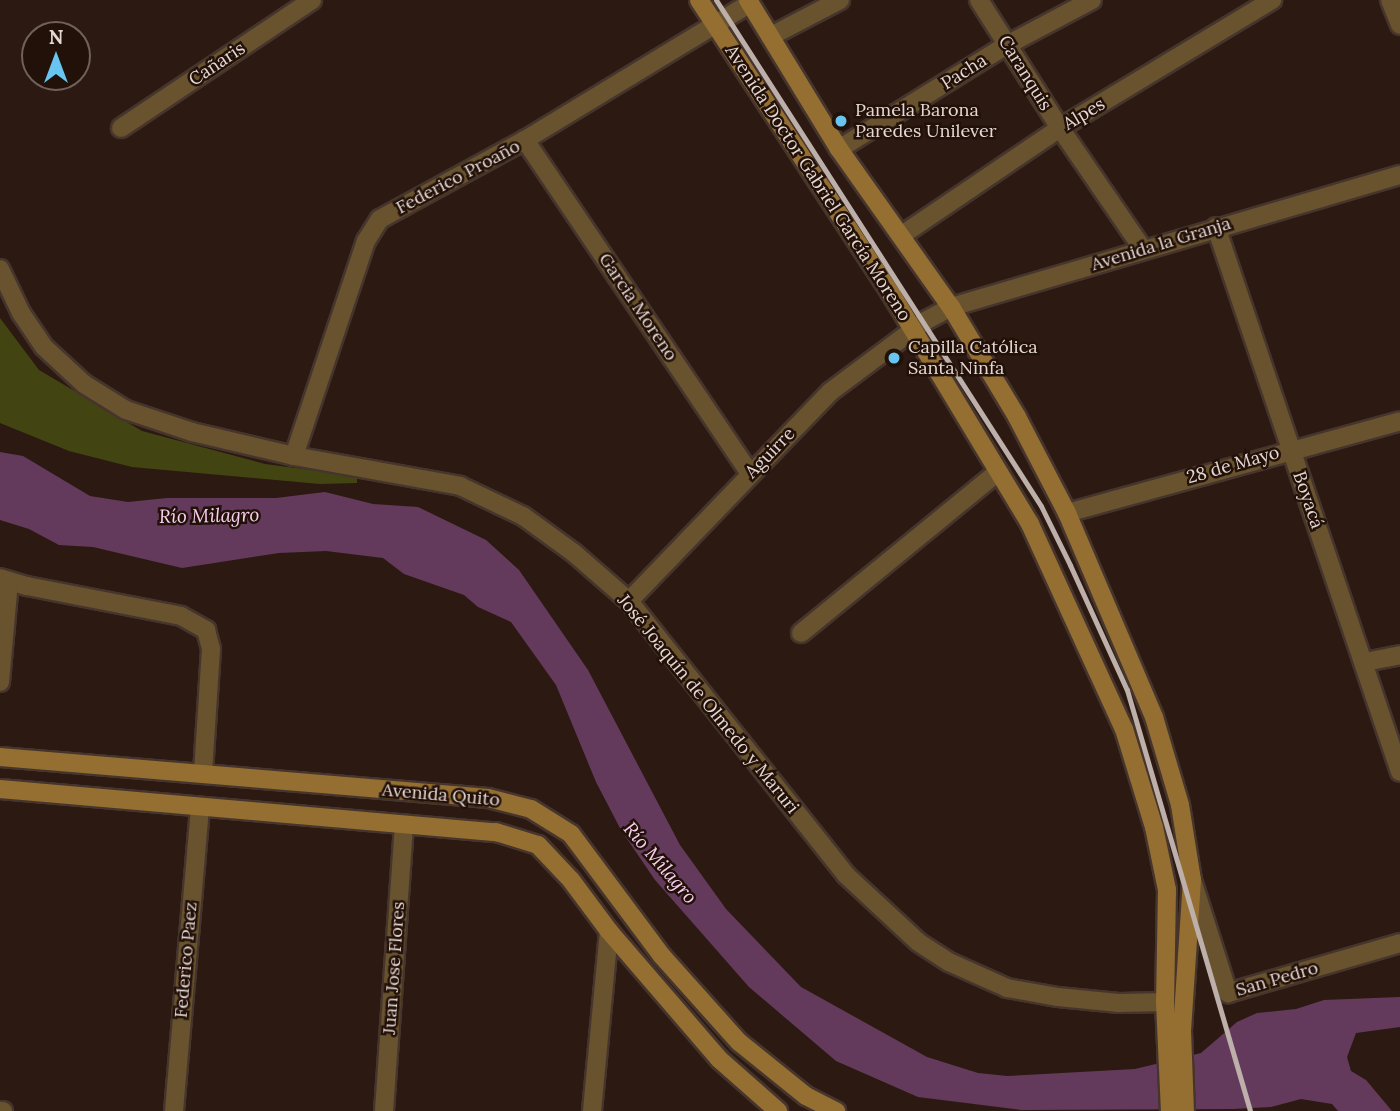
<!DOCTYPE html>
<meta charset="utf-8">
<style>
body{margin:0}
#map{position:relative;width:1400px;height:1111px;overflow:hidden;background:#2c1a12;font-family:Lora,serif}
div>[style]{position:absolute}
.green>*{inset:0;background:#424511}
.water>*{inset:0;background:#633a5b}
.roads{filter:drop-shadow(2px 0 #46352d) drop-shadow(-2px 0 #46352d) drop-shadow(0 2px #46352d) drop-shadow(0 -2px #46352d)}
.street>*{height:18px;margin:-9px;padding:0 9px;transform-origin:9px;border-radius:9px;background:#69522e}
.secondary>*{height:18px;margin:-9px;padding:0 9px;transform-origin:9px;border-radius:9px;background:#946f31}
.rail>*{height:5px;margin:-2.5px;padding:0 2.5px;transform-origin:2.5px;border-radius:2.5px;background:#bdafaa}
.dots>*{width:19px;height:19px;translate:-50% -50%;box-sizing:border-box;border:4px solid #221109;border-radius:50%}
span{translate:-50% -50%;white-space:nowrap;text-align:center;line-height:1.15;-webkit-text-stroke:5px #221109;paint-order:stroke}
.street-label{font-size:18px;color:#e5d8d3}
.poi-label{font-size:18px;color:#e5d8d3}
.left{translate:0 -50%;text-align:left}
.water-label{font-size:19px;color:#fad0f0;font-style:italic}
.north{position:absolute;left:21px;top:21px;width:70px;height:70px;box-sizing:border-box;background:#221109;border:2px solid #70615a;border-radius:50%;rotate:0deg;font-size:19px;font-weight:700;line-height:28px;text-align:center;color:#e5d8d3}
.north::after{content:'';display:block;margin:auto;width:24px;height:32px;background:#68c4f0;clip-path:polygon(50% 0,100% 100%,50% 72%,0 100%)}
</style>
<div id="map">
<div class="green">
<div style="clip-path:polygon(0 318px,39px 370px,142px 431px,265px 464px,357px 476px,357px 483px,320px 484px,132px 467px,69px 451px,0 423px)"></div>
</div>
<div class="water">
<div style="clip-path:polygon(0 452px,23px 456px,90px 496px,128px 502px,167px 498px,276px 498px,325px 492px,373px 504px,418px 507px,486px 540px,519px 570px,588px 670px,680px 845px,726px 909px,801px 987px,927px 1057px,978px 1073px,1007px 1076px,1135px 1069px,1201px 1053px,1237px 1022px,1257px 1013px,1296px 1009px,1324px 1000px,1400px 997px,1400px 1027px,1356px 1033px,1347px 1057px,1351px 1071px,1366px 1080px,1392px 1111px,1338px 1111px,1332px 1104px,1301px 1099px,1271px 1107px,1233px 1109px,1021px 1110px,918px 1097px,836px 1061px,749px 987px,655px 880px,621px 830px,596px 782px,556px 685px,511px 622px,478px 607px,464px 595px,404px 574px,383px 558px,326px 551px,279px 553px,182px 568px,93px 547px,59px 545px,29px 529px,0 520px)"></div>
</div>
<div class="roads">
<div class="street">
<div style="left:979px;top:0;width:151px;rotate:57.7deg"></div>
<div style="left:1060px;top:128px;width:147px;rotate:55.6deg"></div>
<div style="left:1390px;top:0;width:27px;rotate:68deg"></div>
<div style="left:771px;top:36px;width:78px;rotate:-27.6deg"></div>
<div style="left:121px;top:128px;width:230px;rotate:-33.8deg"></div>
<div style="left:525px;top:140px;width:402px;rotate:56deg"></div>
<div style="left:839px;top:149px;width:198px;rotate:-31.8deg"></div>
<div style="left:1007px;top:45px;width:96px;rotate:-27.9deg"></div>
<div style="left:1216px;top:227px;width:575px;rotate:71.34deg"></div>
<div style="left:902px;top:235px;width:191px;rotate:-34.1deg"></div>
<div style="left:1060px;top:128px;width:248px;rotate:-31.1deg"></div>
<div style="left:0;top:269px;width:49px;rotate:64.5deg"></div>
<div style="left:21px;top:313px;width:41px;rotate:55.9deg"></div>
<div style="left:44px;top:347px;width:54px;rotate:42.8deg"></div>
<div style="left:84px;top:384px;width:49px;rotate:31.8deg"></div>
<div style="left:126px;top:410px;width:70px;rotate:18.4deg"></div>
<div style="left:192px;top:432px;width:105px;rotate:13.2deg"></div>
<div style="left:294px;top:456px;width:169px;rotate:10.2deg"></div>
<div style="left:460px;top:486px;width:70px;rotate:25.5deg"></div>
<div style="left:523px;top:516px;width:63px;rotate:36deg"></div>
<div style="left:574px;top:553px;width:73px;rotate:41.1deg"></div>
<div style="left:629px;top:601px;width:350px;rotate:51.6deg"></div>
<div style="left:846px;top:875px;width:98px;rotate:42.9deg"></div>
<div style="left:918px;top:942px;width:37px;rotate:33deg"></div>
<div style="left:949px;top:962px;width:64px;rotate:24.1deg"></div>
<div style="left:1007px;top:988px;width:52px;rotate:10deg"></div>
<div style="left:1058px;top:997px;width:61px;rotate:5.6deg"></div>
<div style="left:1119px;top:1003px;width:46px;rotate:-1.2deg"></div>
<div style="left:294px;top:456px;width:227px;rotate:-71.5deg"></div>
<div style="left:366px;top:241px;width:26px;rotate:-58deg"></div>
<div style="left:380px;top:219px;width:165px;rotate:-28.6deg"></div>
<div style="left:525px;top:140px;width:263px;rotate:-31.3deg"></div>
<div style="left:1067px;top:513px;width:345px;rotate:-15.4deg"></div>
<div style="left:0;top:578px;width:28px;rotate:17deg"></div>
<div style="left:27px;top:586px;width:157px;rotate:11deg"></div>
<div style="left:181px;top:616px;width:29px;rotate:29deg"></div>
<div style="left:206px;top:630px;width:20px;rotate:75deg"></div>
<div style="left:211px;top:649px;width:125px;rotate:93.7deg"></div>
<div style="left:629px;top:601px;width:290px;rotate:-46.1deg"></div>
<div style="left:830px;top:392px;width:119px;rotate:-36.8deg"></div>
<div style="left:925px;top:321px;width:30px;rotate:-28deg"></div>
<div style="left:951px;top:307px;width:468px;rotate:-16.4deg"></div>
<div style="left:801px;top:633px;width:254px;rotate:-39.3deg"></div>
<div style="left:1365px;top:662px;width:36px;rotate:-11deg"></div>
<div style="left:0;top:682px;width:101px;rotate:-84.9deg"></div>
<div style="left:1192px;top:880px;width:119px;rotate:72.3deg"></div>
<div style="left:1228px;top:993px;width:179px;rotate:-16.2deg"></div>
<div style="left:0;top:1111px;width:3px"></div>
<div style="left:174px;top:1111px;width:304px;rotate:-85.1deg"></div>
<div style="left:384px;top:1111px;width:287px;rotate:-86deg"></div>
<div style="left:592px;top:1111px;width:181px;rotate:-84.6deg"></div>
</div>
<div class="secondary">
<div style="left:699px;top:0;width:353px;rotate:56.8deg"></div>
<div style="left:892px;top:295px;width:267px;rotate:58.9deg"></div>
<div style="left:1030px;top:524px;width:226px;rotate:65.4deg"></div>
<div style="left:1124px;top:729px;width:102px;rotate:73deg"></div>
<div style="left:1154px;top:827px;width:64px;rotate:78.3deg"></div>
<div style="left:1167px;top:890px;width:112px;rotate:91deg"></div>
<div style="left:1165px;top:1002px;width:109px;rotate:87.4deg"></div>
<div style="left:748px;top:0;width:175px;rotate:58.6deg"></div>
<div style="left:839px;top:149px;width:194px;rotate:54.7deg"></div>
<div style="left:951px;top:307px;width:128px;rotate:59deg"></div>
<div style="left:1017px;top:417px;width:108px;rotate:62.5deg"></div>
<div style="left:1067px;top:513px;width:222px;rotate:66.9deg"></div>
<div style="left:1154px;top:717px;width:92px;rotate:73.5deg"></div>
<div style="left:1180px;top:805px;width:76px;rotate:80.9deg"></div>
<div style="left:1192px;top:880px;width:151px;rotate:93.8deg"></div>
<div style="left:1182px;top:1031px;width:80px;rotate:87.9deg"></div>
<div style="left:0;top:757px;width:490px;rotate:4.8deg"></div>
<div style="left:488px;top:798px;width:44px;rotate:14.3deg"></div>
<div style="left:531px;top:809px;width:47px;rotate:32deg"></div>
<div style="left:571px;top:834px;width:152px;rotate:53.3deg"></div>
<div style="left:662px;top:956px;width:115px;rotate:48.2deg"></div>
<div style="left:739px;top:1042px;width:86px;rotate:38.9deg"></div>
<div style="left:806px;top:1096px;width:34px;rotate:27deg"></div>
<div style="left:0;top:789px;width:498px;rotate:5deg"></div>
<div style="left:496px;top:832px;width:44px;rotate:17.2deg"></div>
<div style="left:538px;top:845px;width:48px;rotate:46.7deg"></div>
<div style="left:571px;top:880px;width:64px;rotate:53.3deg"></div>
<div style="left:609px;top:931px;width:169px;rotate:49.3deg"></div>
<div style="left:719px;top:1059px;width:79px;rotate:41.4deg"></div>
</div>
</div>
<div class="rail">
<div style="left:716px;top:0;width:601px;rotate:57.29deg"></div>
<div style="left:1041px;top:506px;width:66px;rotate:63.8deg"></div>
<div style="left:1070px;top:565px;width:137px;rotate:65.5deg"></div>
<div style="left:1127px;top:690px;width:439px;rotate:73.7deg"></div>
</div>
<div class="dots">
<div style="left:841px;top:121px;background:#68c4f0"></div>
<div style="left:894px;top:358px;background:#68c4f0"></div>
</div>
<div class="street-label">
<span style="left:217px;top:64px;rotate:-34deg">Cañaris</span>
<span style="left:964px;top:72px;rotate:-32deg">Pacha</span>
<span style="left:1025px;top:73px;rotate:58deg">Caranquis</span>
<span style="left:1084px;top:114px;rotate:-31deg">Alpes</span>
<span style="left:458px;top:177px;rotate:-28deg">Federico Proaño</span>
<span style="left:818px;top:183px;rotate:57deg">Avenida Doctor Gabriel García Moreno</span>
<span style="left:1161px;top:244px;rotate:-17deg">Avenida la Granja</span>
<span style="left:638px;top:307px;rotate:56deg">Garcia Moreno</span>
<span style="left:770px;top:453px;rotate:-46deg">Aguirre</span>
<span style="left:1233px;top:465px;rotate:-16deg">28 de Mayo</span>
<span style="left:1308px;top:500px;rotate:71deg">Boyacá</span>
<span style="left:708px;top:704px;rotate:51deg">José Joaquín de Olmedo y Maruri</span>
<span style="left:441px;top:795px;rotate:5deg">Avenida Quito</span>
<span style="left:186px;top:960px;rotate:-85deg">Federico Paez</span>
<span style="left:394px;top:968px;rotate:-86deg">Juan Jose Flores</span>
<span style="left:1277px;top:979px;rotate:-16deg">San Pedro</span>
</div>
<div class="poi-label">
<span class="left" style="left:855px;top:121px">Pamela Barona<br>Paredes Unilever</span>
<span class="left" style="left:908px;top:358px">Capilla Católica<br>Santa Ninfa</span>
</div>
<div class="water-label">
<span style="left:209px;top:516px;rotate:-1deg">Río Milagro</span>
<span style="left:660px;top:863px;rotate:49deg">Río Milagro</span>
</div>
<div class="north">N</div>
</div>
